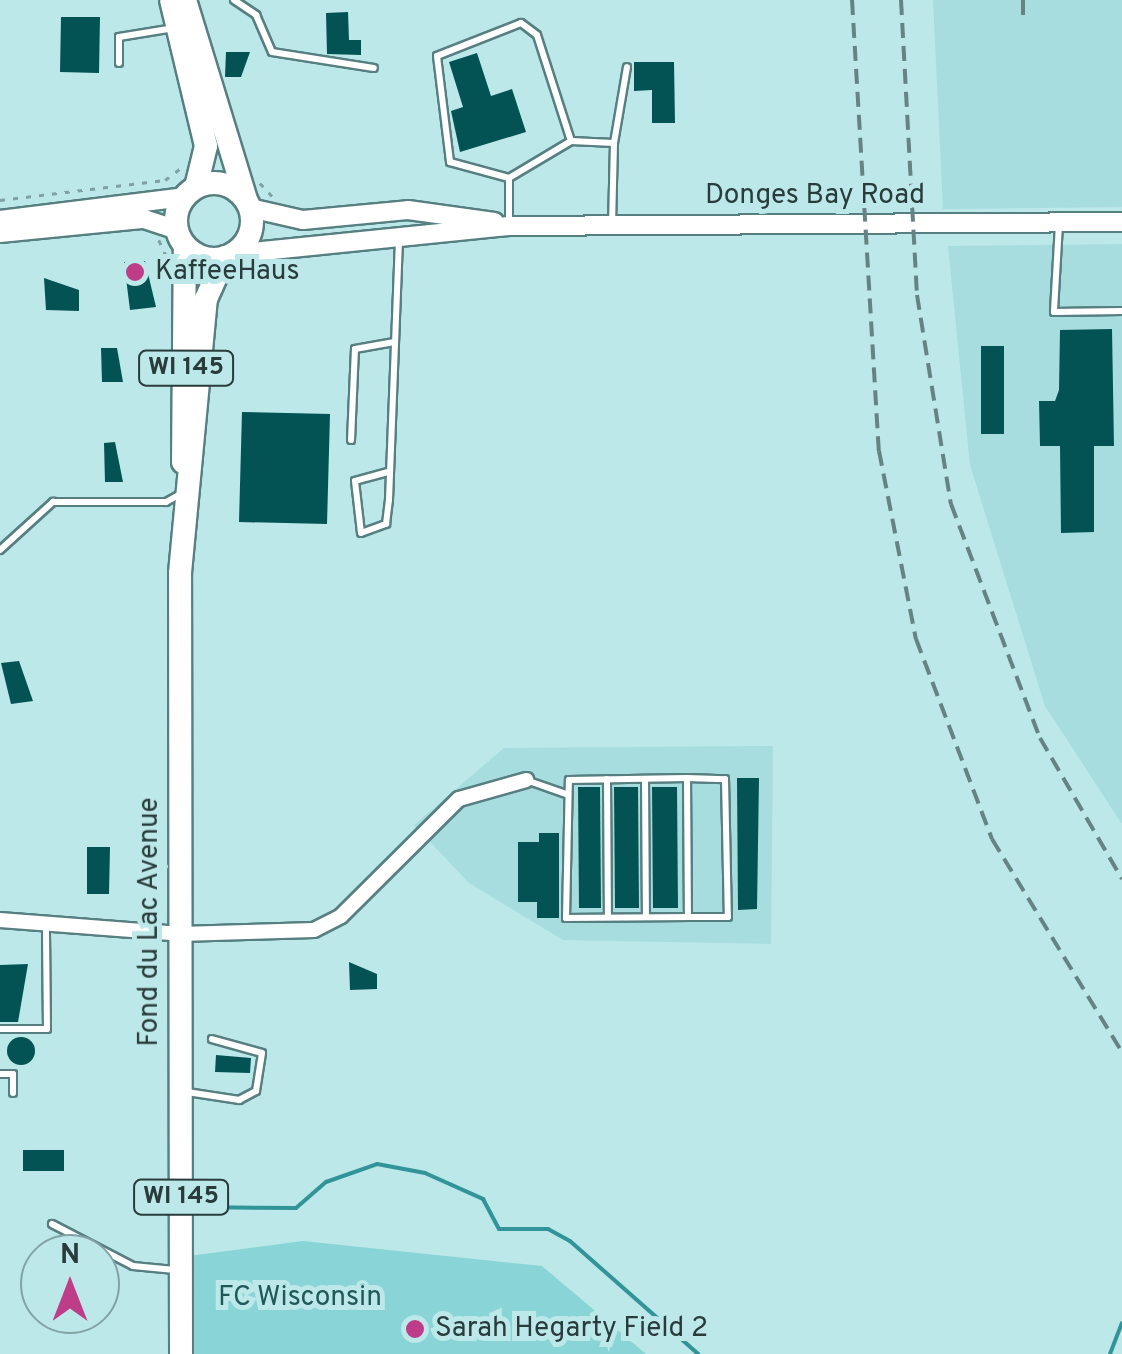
<!DOCTYPE html>
<style>
body{margin:0}
#map{position:relative;width:1122px;height:1354px;overflow:hidden;background:#bce8e9;font-family:Overpass,sans-serif}
div>[style]{position:absolute}
.built>*{inset:0;background:#a7ddde}
.green>*{inset:0;background:#88d4d6}
.stream>*{height:4px;margin:-2px;padding:0 2px;transform-origin:2px;border-radius:2px;background:#319498}
.building>*{inset:0;background:#035355}
.round{border-radius:50%}
.path>*{height:2.5px;margin-top:-1.25px;transform-origin:0;background:repeating-linear-gradient(90deg,#7fa1a1 0 5px,transparent 0 13px)}
.roads{filter:drop-shadow(2px 0 #577f81) drop-shadow(-2px 0 #577f81) drop-shadow(0 2px #577f81) drop-shadow(0 -2px #577f81)}
.service>*{height:6px;margin:-3px;padding:0 3px;transform-origin:3px;border-radius:3px;background:#fff}
.minor>*{height:14px;margin:-7px;padding:0 7px;transform-origin:7px;border-radius:7px;background:#fff}
.tertiary>*{height:18px;margin:-9px;padding:0 9px;transform-origin:9px;border-radius:9px;background:#fff}
.primary>*{height:22px;margin:-11px;padding:0 11px;transform-origin:11px;border-radius:11px;background:#fff}
.primary>.ring{margin:-11px;padding:0;box-sizing:content-box;background:none;border:22px solid #fff;border-radius:50%}
.rail>*{height:4px;margin-top:-2px;transform-origin:0;background:repeating-linear-gradient(90deg,#668383 0 15px,transparent 0 23px)}
.dots>*{width:28px;height:28px;translate:-50% -50%;box-sizing:border-box;border:5px solid #bce8e9;border-radius:50%}
span{translate:-50% -50%;white-space:nowrap;text-align:center;line-height:1.15;-webkit-text-stroke:10px #bce8e9;paint-order:stroke}
.shield-label span{padding:2px 8px;background:#bce8e9;border:2px solid;border-radius:8px;-webkit-text-stroke-width:0}
.shield-label{font-size:25px;color:#293b3b;font-weight:700}
.street-label{font-size:28px;color:#293b3b}
.poi-label{font-size:28px;color:#293b3b}
.left{translate:0 -50%;text-align:left}
.park-label{font-size:28px;color:#21585a}
.north{position:absolute;left:20px;top:1234px;width:100px;height:100px;box-sizing:border-box;background:#bce8e9;border:2px solid #81a3a3;border-radius:50%;rotate:0deg;font-size:28px;font-weight:700;line-height:40px;text-align:center;color:#293b3b}
.north::after{content:'';display:block;margin:auto;width:35px;height:45px;background:#bd3d88;clip-path:polygon(50% 0,100% 100%,50% 72%,0 100%)}
</style>
<div id="map">
<div class="built">
<div style="clip-path:polygon(933px 0,1122px 0,1122px 207px,943px 209px)"></div>
<div style="clip-path:polygon(1122px 244px,1122px 824px,1045px 706px,970px 465px,948px 246px)"></div>
<div style="clip-path:polygon(773px 746px,771px 944px,563px 940px,469px 883px,414px 825px,504px 748px)"></div>
</div>
<div class="green">
<div style="clip-path:polygon(303px 1241px,542px 1266px,646px 1354px,181px 1354px,181px 1257px)"></div>
</div>
<div class="stream">
<div style="left:192px;top:1207px;width:104px;rotate:0.6deg"></div>
<div style="left:296px;top:1208px;width:40px;rotate:-41deg"></div>
<div style="left:326px;top:1182px;width:54px;rotate:-19.4deg"></div>
<div style="left:377px;top:1164px;width:49px;rotate:10.6deg"></div>
<div style="left:425px;top:1173px;width:64px;rotate:24.1deg"></div>
<div style="left:483px;top:1199px;width:34px;rotate:62deg"></div>
<div style="left:499px;top:1229px;width:49px"></div>
<div style="left:548px;top:1229px;width:25px;rotate:29deg"></div>
<div style="left:570px;top:1241px;width:171px;rotate:41.4deg"></div>
<div style="left:1110px;top:1354px;width:33px;rotate:-69deg"></div>
</div>
<div class="building">
<div style="clip-path:polygon(348px 12px,349px 40px,361px 40px,361px 55px,327px 54px,326px 13px)"></div>
<div style="clip-path:polygon(61px 17px,100px 17px,99px 73px,60px 72px)"></div>
<div style="clip-path:polygon(226px 52px,250px 52px,241px 77px,225px 77px)"></div>
<div style="clip-path:polygon(477px 53px,491px 96px,512px 89px,526px 132px,460px 152px,451px 111px,463px 107px,449px 62px)"></div>
<div style="clip-path:polygon(634px 62px,674px 62px,675px 123px,652px 123px,652px 90px,634px 91px)"></div>
<div style="clip-path:polygon(145px 261px,156px 307px,130px 310px,124px 262px)"></div>
<div style="clip-path:polygon(44px 278px,79px 290px,79px 311px,46px 310px)"></div>
<div style="clip-path:polygon(1112px 329px,1114px 446px,1094px 446px,1094px 532px,1061px 533px,1060px 446px,1040px 446px,1039px 401px,1055px 401px,1059px 390px,1060px 330px)"></div>
<div style="clip-path:polygon(981px 346px,1004px 346px,1004px 434px,981px 434px)"></div>
<div style="clip-path:polygon(101px 348px,117px 348px,123px 382px,102px 382px)"></div>
<div style="clip-path:polygon(242px 412px,330px 414px,327px 524px,239px 522px)"></div>
<div style="clip-path:polygon(115px 442px,123px 482px,105px 482px,104px 443px)"></div>
<div style="clip-path:polygon(19px 661px,33px 701px,11px 704px,1px 663px)"></div>
<div style="clip-path:polygon(737px 778px,759px 778px,757px 909px,738px 910px)"></div>
<div style="clip-path:polygon(578px 787px,600px 787px,601px 908px,579px 908px)"></div>
<div style="clip-path:polygon(614px 787px,638px 787px,639px 908px,615px 908px)"></div>
<div style="clip-path:polygon(652px 787px,677px 787px,678px 908px,653px 908px)"></div>
<div style="clip-path:polygon(539px 833px,559px 833px,559px 918px,537px 918px,537px 902px,518px 902px,518px 842px,539px 842px)"></div>
<div style="clip-path:polygon(87px 847px,110px 847px,109px 894px,87px 894px)"></div>
<div style="clip-path:polygon(349px 962px,377px 974px,377px 989px,350px 990px)"></div>
<div style="clip-path:polygon(28px 964px,18px 1022px,0 1022px,0 965px)"></div>
<div class="round" style="left:7px;top:1037px;width:28px;height:28px"></div>
<div style="clip-path:polygon(216px 1055px,251px 1058px,250px 1073px,215px 1072px)"></div>
<div style="clip-path:polygon(23px 1150px,64px 1150px,64px 1171px,23px 1171px)"></div>
</div>
<div class="path">
<div style="left:260px;top:183px;width:22px;rotate:47deg"></div>
<div style="left:0;top:200px;width:166px;rotate:-6.9deg"></div>
<div style="left:165px;top:180px;width:21px;rotate:-37deg"></div>
<div style="left:159px;top:240px;width:17px;rotate:65deg"></div>
</div>
<div class="roads">
<div class="service">
<div style="left:234px;top:0;width:27px;rotate:34deg"></div>
<div style="left:256px;top:15px;width:40px;rotate:66.6deg"></div>
<div style="left:272px;top:52px;width:103px;rotate:8.9deg"></div>
<div style="left:119px;top:63px;width:26px;rotate:-90deg"></div>
<div style="left:119px;top:37px;width:56px;rotate:-9.3deg"></div>
<div style="left:571px;top:141px;width:43px;rotate:2.7deg"></div>
<div style="left:614px;top:143px;width:81px;rotate:91.4deg"></div>
<div style="left:614px;top:143px;width:77px;rotate:-80.3deg"></div>
<div style="left:1059px;top:224px;width:88px;rotate:93.3deg"></div>
<div style="left:1054px;top:312px;width:68px;rotate:-0.8deg"></div>
<div style="left:509px;top:225px;width:47px;rotate:-90deg"></div>
<div style="left:509px;top:178px;width:72px;rotate:-30.8deg"></div>
<div style="left:571px;top:141px;width:111px;rotate:-107.8deg"></div>
<div style="left:537px;top:35px;width:20px;rotate:-143deg"></div>
<div style="left:521px;top:23px;width:90px;rotate:158.6deg"></div>
<div style="left:437px;top:56px;width:107px;rotate:83deg"></div>
<div style="left:450px;top:162px;width:61px;rotate:15.2deg"></div>
<div style="left:351px;top:440px;width:91px;rotate:-87.5deg"></div>
<div style="left:355px;top:349px;width:40px;rotate:-10deg"></div>
<div style="left:388px;top:472px;width:34px;rotate:165deg"></div>
<div style="left:355px;top:481px;width:52px;rotate:83.4deg"></div>
<div style="left:361px;top:533px;width:27px;rotate:-20deg"></div>
<div style="left:386px;top:524px;width:24px;rotate:-83deg"></div>
<div style="left:389px;top:500px;width:263px;rotate:-87.8deg"></div>
<div style="left:0;top:550px;width:72px;rotate:-42.2deg"></div>
<div style="left:53px;top:502px;width:113px"></div>
<div style="left:166px;top:502px;width:18px;rotate:-29deg"></div>
<div style="left:687px;top:778px;width:139px;rotate:89.6deg"></div>
<div style="left:688px;top:917px;width:122px;rotate:179.5deg"></div>
<div style="left:566px;top:918px;width:138px;rotate:-88.8deg"></div>
<div style="left:569px;top:780px;width:118px;rotate:-1deg"></div>
<div style="left:687px;top:778px;width:38px;rotate:2deg"></div>
<div style="left:725px;top:779px;width:138px;rotate:88.8deg"></div>
<div style="left:728px;top:917px;width:40px;rotate:180deg"></div>
<div style="left:607px;top:779px;width:138px;rotate:89.6deg"></div>
<div style="left:645px;top:779px;width:138px;rotate:89.6deg"></div>
<div style="left:526px;top:780px;width:42px;rotate:19.3deg"></div>
<div style="left:0;top:1029px;width:47px"></div>
<div style="left:47px;top:1029px;width:103px;rotate:-90.6deg"></div>
<div style="left:0;top:1074px;width:13px"></div>
<div style="left:13px;top:1074px;width:19px;rotate:90deg"></div>
<div style="left:187px;top:1092px;width:53px;rotate:8.7deg"></div>
<div style="left:239px;top:1100px;width:19px;rotate:-28deg"></div>
<div style="left:256px;top:1091px;width:38px;rotate:-81deg"></div>
<div style="left:262px;top:1053px;width:52px;rotate:-164.4deg"></div>
<div style="left:52px;top:1224px;width:91px;rotate:27.4deg"></div>
<div style="left:133px;top:1266px;width:42px;rotate:5.4deg"></div>
</div>
<div class="minor">
<div style="left:0;top:920px;width:181px;rotate:4.4deg"></div>
<div style="left:180px;top:934px;width:134px;rotate:-1.7deg"></div>
<div style="left:314px;top:930px;width:30px;rotate:-27deg"></div>
<div style="left:341px;top:916px;width:166px;rotate:-44.8deg"></div>
<div style="left:459px;top:799px;width:70px;rotate:-15.8deg"></div>
</div>
<div class="tertiary">
<div style="left:250px;top:208px;width:54px;rotate:12.8deg"></div>
<div style="left:303px;top:220px;width:105px;rotate:-5.4deg"></div>
<div style="left:408px;top:210px;width:87px;rotate:7.9deg"></div>
<div style="left:0;top:220px;width:185px;rotate:-7.1deg"></div>
<div style="left:0;top:233px;width:145px;rotate:-5.6deg"></div>
<div style="left:144px;top:219px;width:35px;rotate:18deg"></div>
<div style="left:233px;top:254px;width:277px;rotate:-5.8deg"></div>
<div style="left:509px;top:226px;width:613px;rotate:-0.37deg"></div>
</div>
<div class="primary">
<div style="left:171px;top:0;width:150px;rotate:76.5deg"></div>
<div style="left:206px;top:146px;width:42px;rotate:103.7deg"></div>
<div style="left:185px;top:0;width:209px;rotate:73deg"></div>
<div class="ring" style="left:176px;top:183px;width:54px;height:54px"></div>
<div style="left:183px;top:462px;width:216px;rotate:-89.5deg"></div>
<div style="left:181px;top:1354px;width:781px;rotate:-90.07deg"></div>
<div style="left:180px;top:573px;width:275px;rotate:-84.6deg"></div>
<div style="left:206px;top:299px;width:46px;rotate:-65.7deg"></div>
</div>
</div>
<div class="rail">
<div style="left:852px;top:0;width:452px;rotate:86.6deg"></div>
<div style="left:879px;top:451px;width:192px;rotate:78.9deg"></div>
<div style="left:916px;top:639px;width:214px;rotate:69.2deg"></div>
<div style="left:992px;top:839px;width:250px;rotate:58.6deg"></div>
<div style="left:901px;top:0;width:295px;rotate:86.9deg"></div>
<div style="left:917px;top:295px;width:212px;rotate:80.8deg"></div>
<div style="left:951px;top:504px;width:250px;rotate:69.2deg"></div>
<div style="left:1040px;top:738px;width:163px;rotate:59.8deg"></div>
<div style="left:1023px;top:0;width:22px;rotate:90deg"></div>
</div>
<div class="dots">
<div style="left:135px;top:272px;background:#bd3d88"></div>
<div style="left:415px;top:1329px;background:#bd3d88"></div>
</div>
<div class="shield-label">
<span style="left:186px;top:368px">WI 145</span>
<span style="left:181px;top:1197px">WI 145</span>
</div>
<div class="street-label">
<span style="left:815px;top:196px">Donges Bay Road</span>
<span style="left:150px;top:922px;rotate:-90deg">Fond du Lac Avenue</span>
</div>
<div class="poi-label">
<span class="left" style="left:155px;top:272px">KaffeeHaus</span>
<span class="left" style="left:435px;top:1329px">Sarah Hegarty Field 2</span>
</div>
<div class="park-label">
<span style="left:300px;top:1298px">FC Wisconsin</span>
</div>
<div class="north">N</div>
</div>
